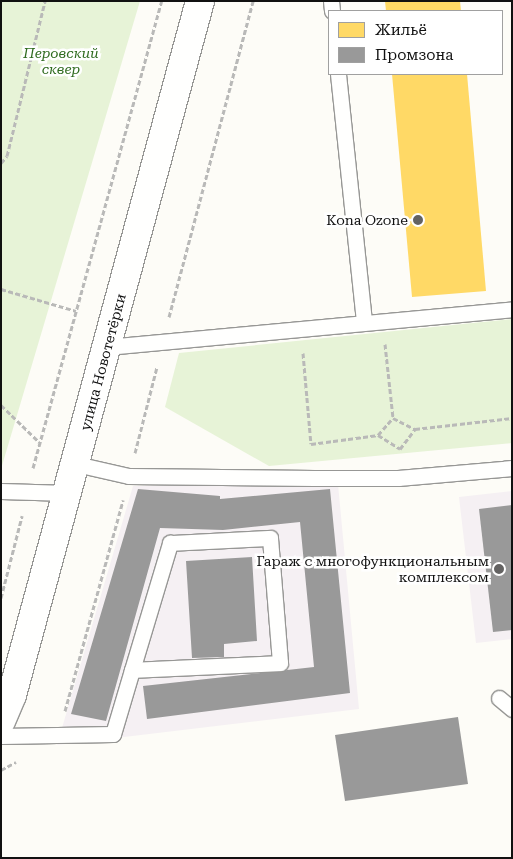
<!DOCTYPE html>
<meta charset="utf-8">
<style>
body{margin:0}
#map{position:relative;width:513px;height:859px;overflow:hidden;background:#fdfcf7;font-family:"Roboto Serif",serif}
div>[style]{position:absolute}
.industrial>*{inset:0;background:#f5f0f3}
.green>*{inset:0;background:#e7f3d7}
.homes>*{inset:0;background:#ffd966}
.industry>*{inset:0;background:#999}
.path>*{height:3px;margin-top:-1.5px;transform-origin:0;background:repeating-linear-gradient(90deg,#b9b9b8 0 5px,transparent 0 7.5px)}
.roads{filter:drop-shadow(1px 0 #979795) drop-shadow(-1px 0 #979795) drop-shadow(0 1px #979795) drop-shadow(0 -1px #979795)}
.lane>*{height:15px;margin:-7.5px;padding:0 7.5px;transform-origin:7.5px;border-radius:7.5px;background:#fffffe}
.street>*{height:28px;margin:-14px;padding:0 14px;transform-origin:14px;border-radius:14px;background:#fffffe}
.dots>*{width:14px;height:14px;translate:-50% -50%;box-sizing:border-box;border:2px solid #fff;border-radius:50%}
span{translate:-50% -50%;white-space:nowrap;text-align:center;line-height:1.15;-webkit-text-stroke:5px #fff;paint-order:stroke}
.park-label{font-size:14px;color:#2f6b1f;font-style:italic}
.poi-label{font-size:14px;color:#111}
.right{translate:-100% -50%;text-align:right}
.street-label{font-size:14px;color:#111}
.frame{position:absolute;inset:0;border:2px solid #111;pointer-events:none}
.legend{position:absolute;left:328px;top:10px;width:175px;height:65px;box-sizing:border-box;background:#fff;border:1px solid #a0a0a0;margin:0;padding:6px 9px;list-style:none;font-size:15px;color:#111}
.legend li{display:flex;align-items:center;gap:10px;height:25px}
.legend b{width:25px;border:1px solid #a0a0a0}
</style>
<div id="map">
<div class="industrial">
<div style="clip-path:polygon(338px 484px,359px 709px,57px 745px,133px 486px)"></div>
<div style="clip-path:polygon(512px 491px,512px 639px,476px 643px,459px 497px)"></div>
</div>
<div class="green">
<div style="clip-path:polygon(1px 1px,140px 1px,1px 469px)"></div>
<div style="clip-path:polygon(512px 319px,512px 443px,269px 466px,165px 407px,179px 353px)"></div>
</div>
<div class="homes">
<div style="clip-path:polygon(385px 1px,460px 1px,461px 11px,386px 11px)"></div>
<div style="clip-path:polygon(392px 74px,467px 74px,486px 291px,412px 297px)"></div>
</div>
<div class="industry">
<div style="clip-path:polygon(138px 489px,220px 496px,220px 499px,330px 489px,350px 693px,147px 719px,143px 686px,314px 667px,300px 522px,223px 530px,160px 528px,106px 721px,71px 714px)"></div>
<div style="clip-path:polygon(512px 505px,512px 630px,493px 632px,479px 509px)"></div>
<div style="clip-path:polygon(252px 557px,257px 641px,224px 644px,224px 657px,192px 658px,186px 561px)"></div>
<div style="clip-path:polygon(458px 717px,468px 784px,345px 801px,335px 735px)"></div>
</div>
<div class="path">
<div style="left:1px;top:163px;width:9px;rotate:-49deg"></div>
<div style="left:7px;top:156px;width:160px;rotate:-76.2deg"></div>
<div style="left:1px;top:289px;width:78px;rotate:16.3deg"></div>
<div style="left:169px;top:317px;width:327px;rotate:-75.1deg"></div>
<div style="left:385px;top:344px;width:74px;rotate:83.8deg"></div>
<div style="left:393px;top:418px;width:25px;rotate:27deg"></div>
<div style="left:415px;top:429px;width:98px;rotate:-6.5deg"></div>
<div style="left:303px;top:353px;width:91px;rotate:85deg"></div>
<div style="left:311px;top:444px;width:68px;rotate:-7.7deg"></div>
<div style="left:378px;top:435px;width:26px;rotate:32deg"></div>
<div style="left:400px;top:449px;width:25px;rotate:-53deg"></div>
<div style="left:1px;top:405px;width:53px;rotate:44.2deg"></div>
<div style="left:378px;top:435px;width:23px;rotate:-49deg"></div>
<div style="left:135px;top:453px;width:89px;rotate:-75.7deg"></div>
<div style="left:33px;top:468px;width:484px;rotate:-74.6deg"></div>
<div style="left:1px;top:598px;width:85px;rotate:-75.6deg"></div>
<div style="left:65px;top:711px;width:219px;rotate:-74.6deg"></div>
<div style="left:1px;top:770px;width:17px;rotate:-28deg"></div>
</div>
<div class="roads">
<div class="lane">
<div style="left:331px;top:1px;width:10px;rotate:84deg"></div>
<div style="left:338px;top:74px;width:250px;rotate:84deg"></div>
<div style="left:106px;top:347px;width:408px;rotate:-5.3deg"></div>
<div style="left:76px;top:464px;width:54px;rotate:12.8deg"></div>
<div style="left:129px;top:476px;width:185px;rotate:0.6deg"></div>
<div style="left:314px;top:478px;width:84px"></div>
<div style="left:398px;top:478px;width:114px;rotate:-5deg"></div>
<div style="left:1px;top:491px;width:67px;rotate:1.7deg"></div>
<div style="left:499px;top:698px;width:17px;rotate:40deg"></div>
<div style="left:1px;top:736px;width:112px;rotate:-1deg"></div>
<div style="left:113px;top:734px;width:67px;rotate:-73.5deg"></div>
<div style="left:132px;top:670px;width:133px;rotate:-73.3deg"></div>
<div style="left:170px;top:543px;width:100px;rotate:-2.9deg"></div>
<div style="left:270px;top:538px;width:125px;rotate:85.4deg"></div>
<div style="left:280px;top:663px;width:148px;rotate:177.3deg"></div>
</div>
<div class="street">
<div style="left:1px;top:721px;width:28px;rotate:-67deg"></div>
<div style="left:12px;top:695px;width:719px;rotate:-74.84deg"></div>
</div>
</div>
<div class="dots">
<div style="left:418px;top:220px;background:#646362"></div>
<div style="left:499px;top:569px;background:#646362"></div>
</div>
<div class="park-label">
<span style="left:61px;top:61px">Перовский<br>сквер</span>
</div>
<div class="poi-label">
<span class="right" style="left:408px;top:220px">Kona Ozone</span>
<span class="right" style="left:489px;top:569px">Гараж с многофункциональным<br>комплексом</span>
</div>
<div class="street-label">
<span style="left:103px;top:362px;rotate:-75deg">улица Новотетёрки</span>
</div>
<div class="frame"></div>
<ul class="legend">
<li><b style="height:14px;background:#ffd966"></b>Жильё</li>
<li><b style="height:14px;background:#999"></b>Промзона</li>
</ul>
</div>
